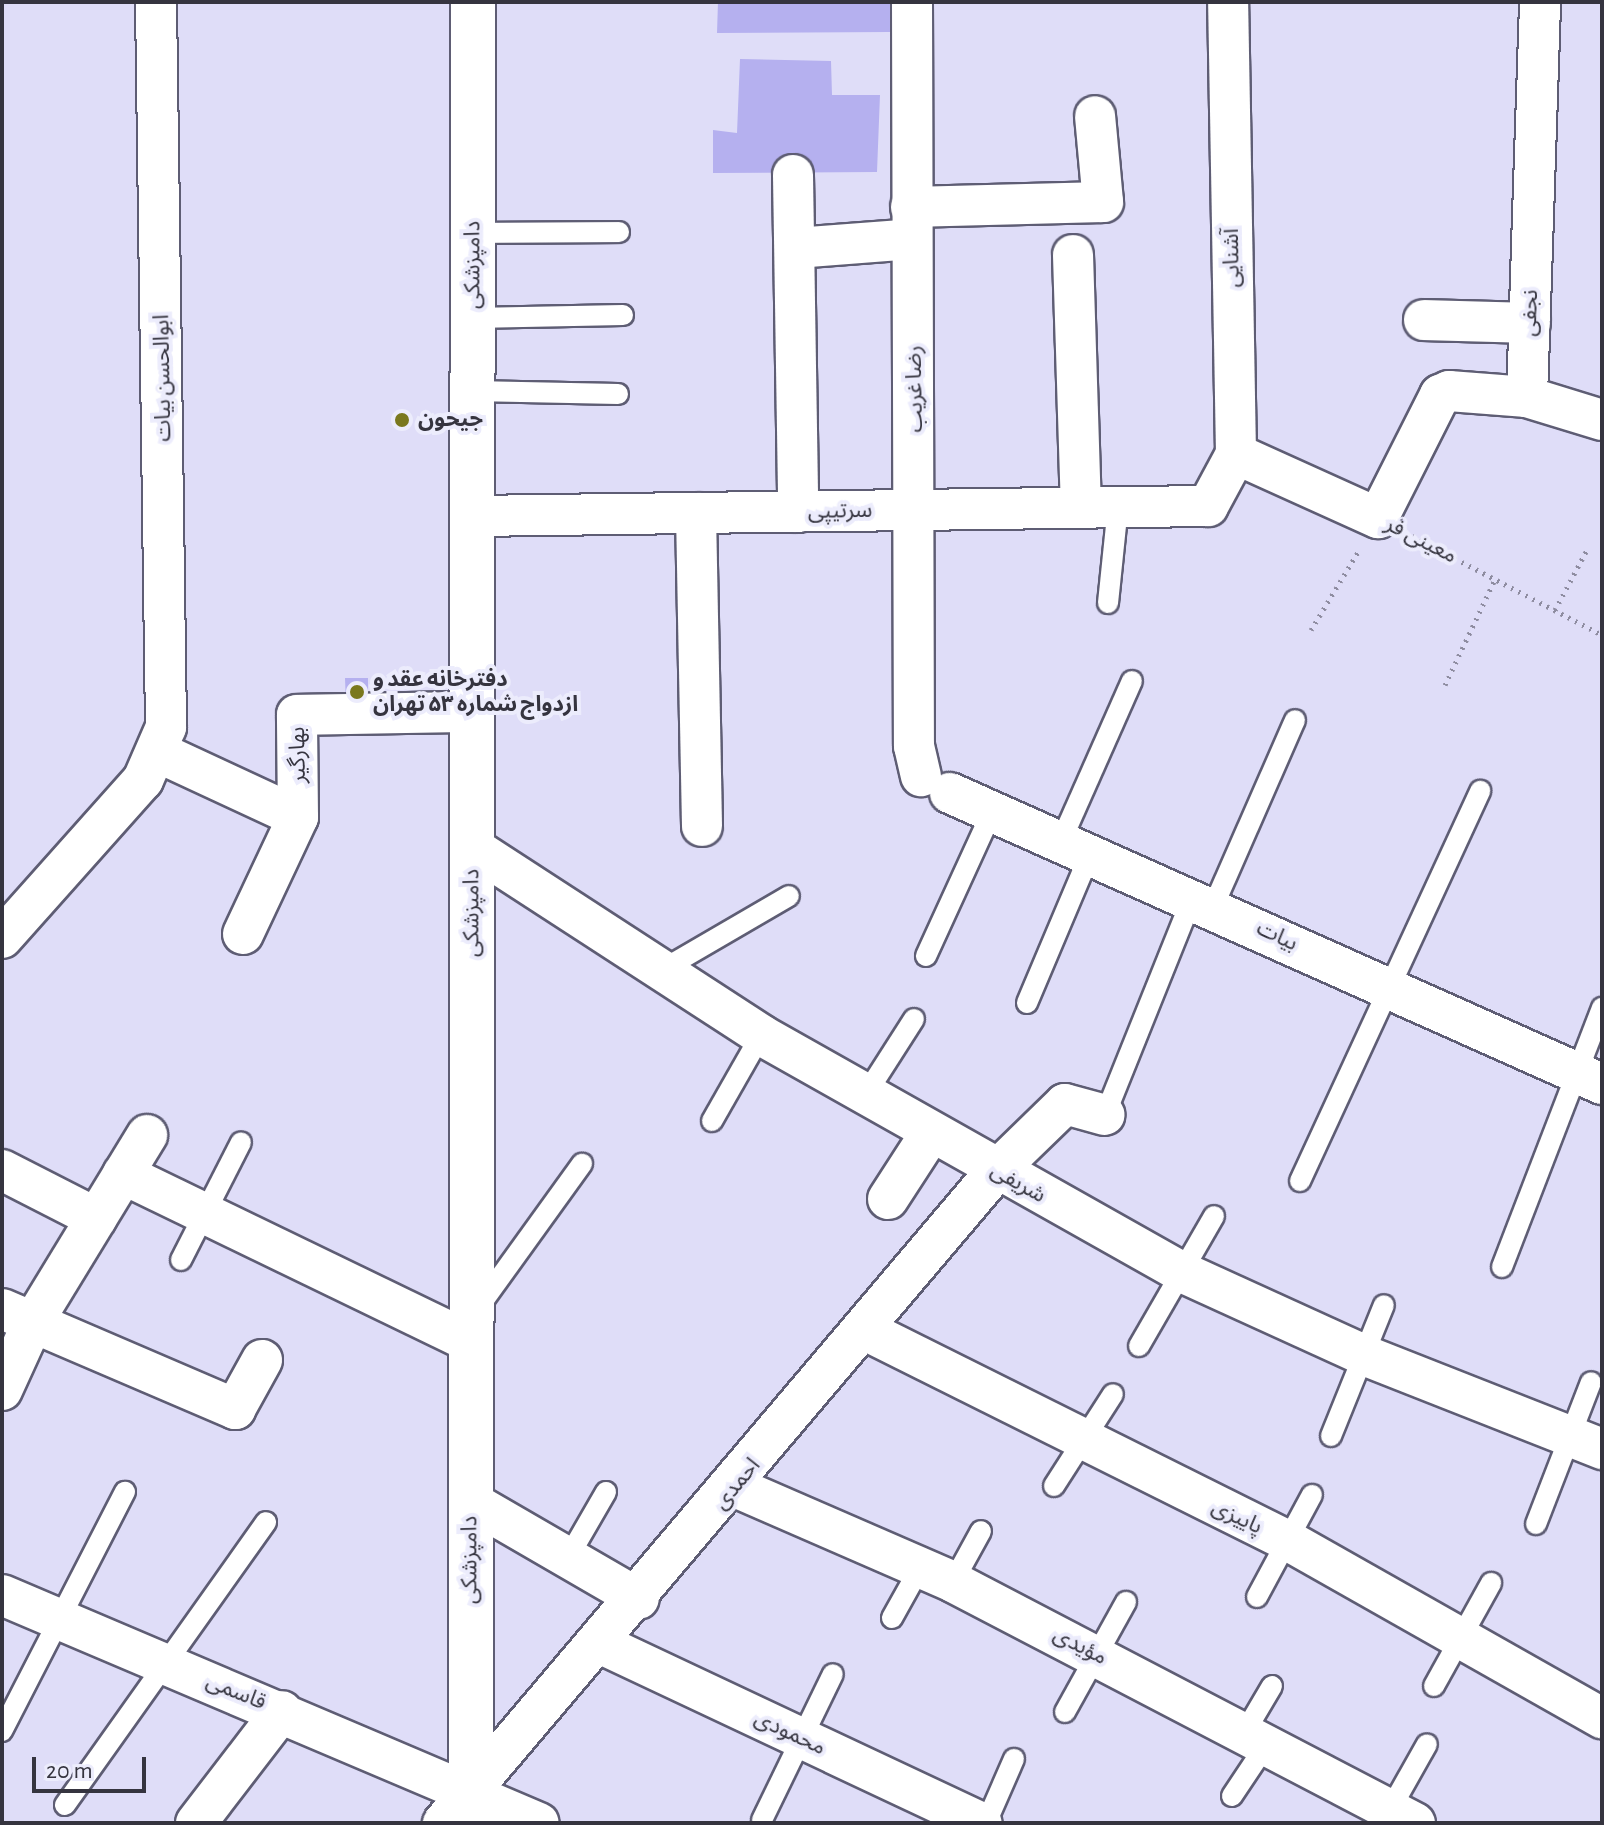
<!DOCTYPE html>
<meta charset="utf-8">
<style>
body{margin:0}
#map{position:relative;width:1604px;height:1825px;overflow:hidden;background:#dfddf8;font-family:"Alegreya Sans","Noto Sans Arabic",sans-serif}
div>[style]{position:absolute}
.building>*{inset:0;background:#b5b0ef}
.path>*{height:5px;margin-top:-2.5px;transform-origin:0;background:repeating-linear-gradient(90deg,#8e8ca0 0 2px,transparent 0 8px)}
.roads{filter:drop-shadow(2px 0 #5e5d74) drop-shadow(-2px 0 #5e5d74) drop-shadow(0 2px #5e5d74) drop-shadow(0 -2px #5e5d74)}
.lane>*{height:20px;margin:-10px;padding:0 10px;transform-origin:10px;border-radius:10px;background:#fff}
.street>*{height:40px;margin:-20px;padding:0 20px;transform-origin:20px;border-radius:20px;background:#fff}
.secondary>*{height:44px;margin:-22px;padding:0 22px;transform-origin:22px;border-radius:22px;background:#fff}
.dots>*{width:22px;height:22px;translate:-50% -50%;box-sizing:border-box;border:4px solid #ececfc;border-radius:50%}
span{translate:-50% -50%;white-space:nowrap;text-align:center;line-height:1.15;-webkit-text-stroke:8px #ececfc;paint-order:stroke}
.street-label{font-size:22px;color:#35343f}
.poi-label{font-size:22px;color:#35343f;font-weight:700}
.left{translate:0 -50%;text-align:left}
.frame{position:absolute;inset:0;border:4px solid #35343f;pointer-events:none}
.scale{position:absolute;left:32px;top:1757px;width:114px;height:36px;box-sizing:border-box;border:4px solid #35343f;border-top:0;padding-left:10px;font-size:24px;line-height:28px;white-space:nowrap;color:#35343f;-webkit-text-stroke:6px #ececfc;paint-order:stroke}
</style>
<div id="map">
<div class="building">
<div style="clip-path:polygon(718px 2px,890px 2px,890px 32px,717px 33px)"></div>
<div style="clip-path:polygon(740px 59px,831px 61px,832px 95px,880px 95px,877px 172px,713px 173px,713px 130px,737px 133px)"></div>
<div style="clip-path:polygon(345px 678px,368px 678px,368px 705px,346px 705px)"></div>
</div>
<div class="path">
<div style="left:1412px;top:536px;width:214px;rotate:27.5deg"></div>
<div style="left:1555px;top:610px;width:70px;rotate:-62deg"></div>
<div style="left:1311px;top:630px;width:91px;rotate:-58.9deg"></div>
<div style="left:1445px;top:685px;width:117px;rotate:-64.7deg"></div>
</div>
<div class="roads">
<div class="lane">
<div style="left:472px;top:233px;width:147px;rotate:-0.4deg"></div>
<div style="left:473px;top:318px;width:150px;rotate:-1.1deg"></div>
<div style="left:473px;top:391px;width:145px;rotate:1.2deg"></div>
<div style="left:1108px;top:603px;width:97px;rotate:-84.1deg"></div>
<div style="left:1061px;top:841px;width:175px;rotate:-66.1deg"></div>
<div style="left:1213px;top:907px;width:204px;rotate:-66.3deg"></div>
<div style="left:926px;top:956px;width:158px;rotate:-65.4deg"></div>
<div style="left:660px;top:971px;width:149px;rotate:-30.2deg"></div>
<div style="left:1027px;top:1003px;width:162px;rotate:-67.1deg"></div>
<div style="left:866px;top:1094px;width:89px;rotate:-57.4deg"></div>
<div style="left:1105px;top:1115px;width:236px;rotate:-68.1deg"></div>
<div style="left:712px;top:1121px;width:99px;rotate:-60.3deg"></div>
<div style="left:1300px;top:1181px;width:430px;rotate:-65.2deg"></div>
<div style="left:181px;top:1260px;width:132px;rotate:-63deg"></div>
<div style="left:1502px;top:1267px;width:278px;rotate:-68.9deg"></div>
<div style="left:478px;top:1308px;width:178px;rotate:-54.2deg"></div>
<div style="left:1139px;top:1346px;width:150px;rotate:-60deg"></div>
<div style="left:1331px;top:1436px;width:141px;rotate:-68deg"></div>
<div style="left:1054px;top:1486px;width:109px;rotate:-57.3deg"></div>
<div style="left:1536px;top:1524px;width:152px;rotate:-68.8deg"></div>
<div style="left:569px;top:1556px;width:74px;rotate:-60deg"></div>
<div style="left:953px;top:1582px;width:58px;rotate:-61.2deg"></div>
<div style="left:1257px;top:1597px;width:116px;rotate:-61.7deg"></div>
<div style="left:892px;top:1618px;width:57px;rotate:-60.8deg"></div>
<div style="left:1434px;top:1686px;width:118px;rotate:-61deg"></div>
<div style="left:1065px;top:1712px;width:126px;rotate:-61deg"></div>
<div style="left:1246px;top:1730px;width:51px;rotate:-59.4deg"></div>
<div style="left:2px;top:1731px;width:269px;rotate:-62.8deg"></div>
<div style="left:1232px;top:1796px;width:65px;rotate:-56.3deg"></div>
<div style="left:65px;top:1805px;width:347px;rotate:-54.6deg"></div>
<div style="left:1391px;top:1808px;width:73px;rotate:-60.6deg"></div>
<div style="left:762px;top:1820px;width:162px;rotate:-64.1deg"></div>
<div style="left:986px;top:1823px;width:70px;rotate:-66.4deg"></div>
</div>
<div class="street">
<div style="left:912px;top:2px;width:744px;rotate:89.85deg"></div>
<div style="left:914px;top:746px;width:31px;rotate:77deg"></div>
<div style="left:793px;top:175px;width:337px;rotate:89.1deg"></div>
<div style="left:911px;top:207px;width:192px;rotate:-1.5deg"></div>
<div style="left:1103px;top:202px;width:86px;rotate:-95.3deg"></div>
<div style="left:796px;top:248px;width:116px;rotate:-4.4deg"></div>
<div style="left:1073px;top:255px;width:252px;rotate:88.2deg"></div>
<div style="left:1424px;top:320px;width:106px;rotate:1.6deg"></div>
<div style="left:1527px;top:397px;width:395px;rotate:-88.1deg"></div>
<div style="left:1236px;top:454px;width:156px;rotate:24.3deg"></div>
<div style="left:1378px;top:518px;width:138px;rotate:-63.2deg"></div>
<div style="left:1440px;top:395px;width:10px;rotate:-24deg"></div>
<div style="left:1449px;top:391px;width:78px;rotate:4.4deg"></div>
<div style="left:1527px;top:397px;width:78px;rotate:17deg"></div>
<div style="left:696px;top:513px;width:313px;rotate:88.9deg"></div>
<div style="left:472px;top:516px;width:736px;rotate:-0.78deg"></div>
<div style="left:1208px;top:506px;width:59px;rotate:-61.7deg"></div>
<div style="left:1236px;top:454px;width:452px;rotate:-91deg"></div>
<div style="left:160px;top:753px;width:152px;rotate:24.9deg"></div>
<div style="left:298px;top:817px;width:102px;rotate:-90.6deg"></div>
<div style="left:297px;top:715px;width:175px;rotate:-1deg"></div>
<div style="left:950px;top:793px;width:714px;rotate:24.05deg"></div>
<div style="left:472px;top:847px;width:345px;rotate:33deg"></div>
<div style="left:761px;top:1035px;width:485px;rotate:29.4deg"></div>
<div style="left:1184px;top:1273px;width:200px;rotate:24.5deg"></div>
<div style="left:1366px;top:1356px;width:254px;rotate:21.5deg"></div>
<div style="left:243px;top:934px;width:129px;rotate:-64.8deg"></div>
<div style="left:2px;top:938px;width:212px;rotate:-48.3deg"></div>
<div style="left:143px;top:780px;width:58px;rotate:-66.5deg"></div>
<div style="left:166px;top:727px;width:725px;rotate:-90.79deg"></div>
<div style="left:2px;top:1170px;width:106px;rotate:27.1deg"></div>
<div style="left:123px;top:1174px;width:386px;rotate:25.8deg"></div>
<div style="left:888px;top:1199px;width:77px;rotate:-57.1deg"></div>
<div style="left:2px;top:1309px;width:254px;rotate:23.2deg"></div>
<div style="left:235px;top:1409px;width:56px;rotate:-61.1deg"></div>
<div style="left:865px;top:1330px;width:471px;rotate:26.5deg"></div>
<div style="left:1287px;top:1540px;width:362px;rotate:29.5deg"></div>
<div style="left:2px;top:1390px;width:75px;rotate:-65.5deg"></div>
<div style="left:33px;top:1322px;width:219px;rotate:-58.6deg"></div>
<div style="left:735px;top:1487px;width:238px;rotate:23.5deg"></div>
<div style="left:953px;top:1582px;width:521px;rotate:27.55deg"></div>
<div style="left:470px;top:1501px;width:195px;rotate:30.1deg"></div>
<div style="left:2px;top:1595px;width:583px;rotate:23.01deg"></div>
<div style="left:597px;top:1642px;width:425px;rotate:25.2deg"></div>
<div style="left:196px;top:1823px;width:141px;rotate:-52.5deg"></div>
<div style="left:443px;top:1823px;width:855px;rotate:-49.7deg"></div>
<div style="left:996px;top:1171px;width:96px;rotate:-44.2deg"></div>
<div style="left:1065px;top:1104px;width:41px;rotate:15.4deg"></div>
</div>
<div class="secondary">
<div style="left:471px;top:1823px;width:1821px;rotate:-89.94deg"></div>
</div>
</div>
<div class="dots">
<div style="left:402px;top:420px;background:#7a781e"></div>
<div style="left:357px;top:692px;background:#7a781e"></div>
</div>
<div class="street-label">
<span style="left:1232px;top:258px;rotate:-91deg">آشنایی</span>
<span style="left:473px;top:265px;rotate:-90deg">دامپزشکی</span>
<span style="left:1530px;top:313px;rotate:-88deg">نجفی</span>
<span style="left:163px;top:378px;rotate:-91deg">ابوالحسن بیات</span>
<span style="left:915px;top:389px;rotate:-91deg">رضا غریب</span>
<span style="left:840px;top:511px;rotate:-1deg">سرتیپی</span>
<span style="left:1421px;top:540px;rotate:27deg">معینی فر</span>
<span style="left:298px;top:755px;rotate:-91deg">بهارگیر</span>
<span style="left:472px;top:913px;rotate:-90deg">دامپزشکی</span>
<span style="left:1277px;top:936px;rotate:25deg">بیات</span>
<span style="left:1018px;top:1183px;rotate:29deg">شریفی</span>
<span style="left:737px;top:1484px;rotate:-50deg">احمدی</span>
<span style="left:1237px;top:1517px;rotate:25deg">پاییزی</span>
<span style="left:470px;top:1560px;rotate:-90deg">دامپزشکی</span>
<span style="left:1080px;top:1646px;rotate:27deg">مؤیدی</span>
<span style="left:236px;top:1692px;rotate:22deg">قاسمی</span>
<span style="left:790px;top:1733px;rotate:25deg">محمودی</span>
</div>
<div class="poi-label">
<span class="left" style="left:418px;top:420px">جیحون</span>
<span class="left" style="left:373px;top:692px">دفترخانه عقد و<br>ازدواج شماره ۵۳ تهران</span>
</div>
<div class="frame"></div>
<div class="scale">20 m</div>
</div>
